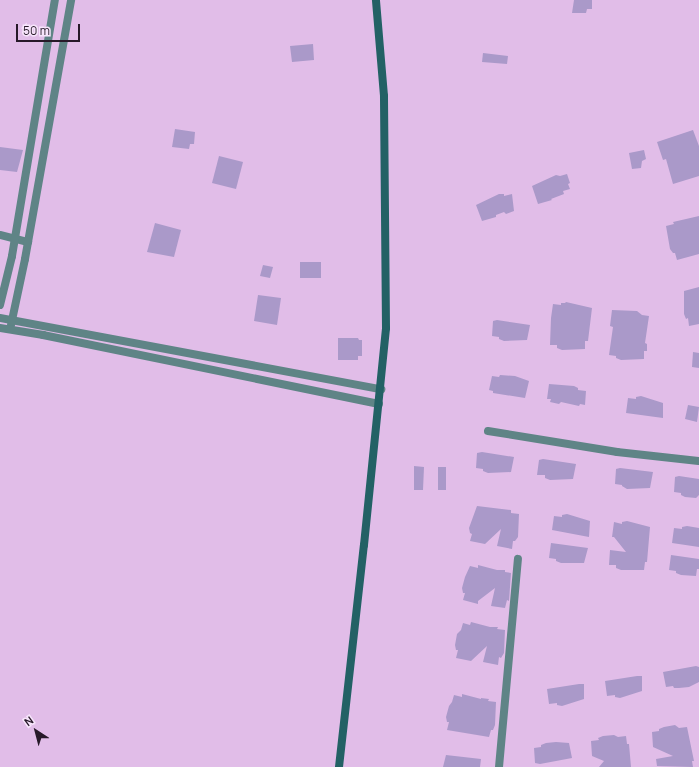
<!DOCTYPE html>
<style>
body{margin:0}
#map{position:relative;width:699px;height:767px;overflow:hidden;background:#e1bde8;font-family:Manrope,sans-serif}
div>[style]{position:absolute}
.building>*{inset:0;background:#aa99c9}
.street>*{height:8px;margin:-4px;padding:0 4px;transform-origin:4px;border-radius:4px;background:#5f8486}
.secondary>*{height:8px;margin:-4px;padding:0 4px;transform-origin:4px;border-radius:4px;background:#236165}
span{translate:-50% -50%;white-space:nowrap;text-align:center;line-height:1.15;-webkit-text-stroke:3px #f7e5fb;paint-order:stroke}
.north{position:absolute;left:16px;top:711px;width:40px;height:40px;-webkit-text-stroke:3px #f7e5fb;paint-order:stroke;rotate:324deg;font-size:11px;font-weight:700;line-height:16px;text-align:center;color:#271929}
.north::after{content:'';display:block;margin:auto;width:14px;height:18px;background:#271929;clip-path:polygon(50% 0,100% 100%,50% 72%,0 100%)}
.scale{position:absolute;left:16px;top:24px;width:64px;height:18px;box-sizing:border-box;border:2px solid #271929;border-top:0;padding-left:5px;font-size:12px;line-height:14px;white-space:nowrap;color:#271929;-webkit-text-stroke:3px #f7e5fb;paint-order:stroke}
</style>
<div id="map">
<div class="building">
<div style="clip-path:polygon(574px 0,592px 0,592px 9px,587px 9px,586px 13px,572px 13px)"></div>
<div style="clip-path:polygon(313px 44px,314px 60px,292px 62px,290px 46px)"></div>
<div style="clip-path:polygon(483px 53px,508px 56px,507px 64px,482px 62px)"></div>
<div style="clip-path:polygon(175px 129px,195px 132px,194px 144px,190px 144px,189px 149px,172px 147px)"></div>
<div style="clip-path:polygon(693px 130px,699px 146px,699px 176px,673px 184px,666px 159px,663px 160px,657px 142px)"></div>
<div style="clip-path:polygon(0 147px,23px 150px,17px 172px,0 170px)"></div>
<div style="clip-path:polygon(644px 150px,646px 159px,642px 161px,641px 168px,632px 169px,629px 153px)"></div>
<div style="clip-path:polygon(219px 156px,243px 162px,236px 189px,212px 183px)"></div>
<div style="clip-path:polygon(567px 174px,570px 183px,568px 184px,570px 189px,563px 191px,564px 194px,551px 199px,552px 200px,538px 204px,532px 186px,556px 175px,560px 176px)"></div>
<div style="clip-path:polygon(499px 194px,504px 194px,504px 196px,512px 194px,514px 211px,506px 214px,504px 212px,496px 215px,496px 217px,482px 221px,476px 205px)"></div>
<div style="clip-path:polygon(699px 216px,699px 254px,677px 260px,675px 253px,673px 253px,670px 249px,666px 226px,674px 224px,673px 222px)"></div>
<div style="clip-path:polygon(155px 223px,181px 230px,174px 257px,147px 252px)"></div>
<div style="clip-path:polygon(300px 262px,321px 262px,321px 278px,300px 278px)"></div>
<div style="clip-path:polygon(263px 265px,273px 267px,270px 278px,260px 276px)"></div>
<div style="clip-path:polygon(699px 287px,699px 324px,689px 326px,688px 318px,686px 319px,684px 314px,684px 291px)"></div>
<div style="clip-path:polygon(258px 295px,281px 298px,277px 325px,254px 321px)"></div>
<div style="clip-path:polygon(566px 302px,592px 308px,588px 341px,585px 341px,585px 349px,562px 350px,557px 348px,557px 345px,550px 345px,551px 318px,553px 304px,561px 305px,561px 303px,565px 303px)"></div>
<div style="clip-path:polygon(612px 310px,637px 311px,642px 315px,649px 316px,645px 343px,647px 344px,647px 351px,644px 351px,644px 359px,621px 360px,616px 358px,616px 356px,609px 355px,613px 327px,610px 326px)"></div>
<div style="clip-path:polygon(497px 320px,530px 325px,527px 340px,504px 341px,499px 339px,499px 337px,492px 336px,493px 321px)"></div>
<div style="clip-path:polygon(338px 338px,358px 338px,359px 340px,362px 340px,362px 356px,358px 356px,358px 360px,338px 360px)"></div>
<div style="clip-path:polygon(693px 352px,699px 353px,699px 368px,692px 367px)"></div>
<div style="clip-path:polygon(500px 375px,515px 376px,529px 381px,525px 398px,493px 393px,493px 391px,489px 390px,492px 376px,499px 377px)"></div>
<div style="clip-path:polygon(549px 384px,574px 386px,578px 388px,578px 390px,586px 391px,585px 405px,580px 404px,579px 406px,561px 402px,559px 404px,550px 402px,551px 399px,547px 399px)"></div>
<div style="clip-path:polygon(641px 396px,663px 403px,663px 418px,626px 413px,628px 398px,636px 399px,636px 397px)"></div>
<div style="clip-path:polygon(688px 405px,699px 407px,697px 422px,685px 419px)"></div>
<div style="clip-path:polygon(482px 452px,514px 457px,511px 472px,488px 473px,483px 471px,483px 469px,476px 468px,477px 453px)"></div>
<div style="clip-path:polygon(543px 459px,576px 464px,573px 479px,550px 480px,545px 478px,545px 475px,537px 475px,539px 460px)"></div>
<div style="clip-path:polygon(414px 466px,424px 467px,423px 490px,414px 490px)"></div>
<div style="clip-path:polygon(438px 467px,446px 467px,446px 490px,438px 490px)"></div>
<div style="clip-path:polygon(620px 468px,653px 472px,650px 488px,627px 489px,622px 486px,622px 485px,615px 484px,616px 469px)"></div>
<div style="clip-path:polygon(679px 476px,699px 479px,699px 495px,696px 498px,685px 497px,681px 495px,681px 493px,674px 492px,675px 477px)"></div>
<div style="clip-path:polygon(477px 506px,511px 510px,511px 513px,519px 514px,518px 537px,515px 541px,513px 541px,512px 549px,497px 546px,501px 529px,485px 544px,470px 541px,472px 534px,470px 533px,469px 528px)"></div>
<div style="clip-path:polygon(567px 514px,590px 521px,589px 537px,552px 530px,554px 516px,562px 517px,562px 515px)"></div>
<div style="clip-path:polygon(627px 521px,650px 527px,647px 562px,645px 562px,644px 570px,621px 570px,616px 568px,616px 565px,609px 565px,610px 550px,626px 552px,614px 537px,612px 537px,614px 522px,622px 524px,622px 522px)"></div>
<div style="clip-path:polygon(687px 526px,699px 528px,699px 547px,672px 543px,674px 528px,682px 529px,682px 527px)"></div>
<div style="clip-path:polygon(551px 543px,588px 548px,584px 563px,561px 563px,556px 561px,556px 559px,549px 558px)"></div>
<div style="clip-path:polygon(671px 555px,699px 559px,699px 569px,697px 569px,696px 576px,681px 575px,676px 573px,676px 571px,669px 570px)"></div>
<div style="clip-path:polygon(478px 565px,497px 570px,505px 570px,505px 572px,511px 573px,509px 601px,507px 600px,505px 608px,491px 606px,495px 588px,478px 601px,478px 604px,463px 600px,465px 593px,463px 593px,462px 588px,465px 577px,470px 566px,478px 568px)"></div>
<div style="clip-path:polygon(471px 622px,490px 627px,498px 627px,497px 629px,505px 630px,504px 653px,501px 658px,499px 657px,498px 665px,483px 662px,487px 646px,471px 661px,456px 658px,458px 650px,456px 650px,455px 645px,457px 634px,461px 630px,463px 623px,470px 625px)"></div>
<div style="clip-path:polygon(696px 666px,699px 667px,699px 682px,689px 687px,679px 688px,674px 688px,673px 686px,666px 687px,663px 672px)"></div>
<div style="clip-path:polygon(637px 676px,642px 676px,642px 691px,620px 698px,615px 697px,615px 695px,607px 696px,605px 681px)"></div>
<div style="clip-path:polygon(579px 684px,584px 684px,584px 699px,562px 706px,557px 705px,557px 703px,549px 704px,547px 689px)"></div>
<div style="clip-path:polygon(462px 694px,481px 699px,481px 698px,489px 699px,488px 701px,496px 702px,495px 725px,493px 730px,491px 730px,489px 737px,447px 730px,449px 722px,447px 722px,446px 717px,449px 706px,452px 702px,454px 695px,462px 697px)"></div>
<div style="clip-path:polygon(675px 725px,679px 728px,687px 727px,694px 761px,692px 761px,693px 767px,657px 766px,656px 759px,673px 756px,653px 747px,652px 732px,659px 731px,659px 729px,664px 727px)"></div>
<div style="clip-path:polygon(614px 735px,618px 737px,626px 736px,627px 744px,629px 744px,631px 767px,599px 767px,604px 761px,592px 756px,591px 741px,599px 740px,598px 738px,603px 736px)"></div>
<div style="clip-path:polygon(556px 742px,569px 743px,572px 758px,540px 764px,535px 763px,534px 748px,541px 747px,541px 745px,546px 743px)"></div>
<div style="clip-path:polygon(446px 755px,481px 759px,480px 767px,443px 767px)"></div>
</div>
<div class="street">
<div style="left:0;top:235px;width:29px;rotate:14deg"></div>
<div style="left:0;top:305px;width:50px;rotate:-76.2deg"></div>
<div style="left:12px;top:256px;width:260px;rotate:-80.5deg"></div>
<div style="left:0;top:318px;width:388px;rotate:10.6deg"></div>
<div style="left:11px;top:325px;width:67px;rotate:-78deg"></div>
<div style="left:25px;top:259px;width:263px;rotate:-79.9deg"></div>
<div style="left:0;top:328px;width:44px;rotate:9.2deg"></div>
<div style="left:43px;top:335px;width:343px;rotate:11.6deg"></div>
<div style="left:488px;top:431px;width:131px;rotate:9.2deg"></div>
<div style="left:617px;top:452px;width:82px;rotate:6.3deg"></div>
<div style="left:499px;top:767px;width:209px;rotate:-84.8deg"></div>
</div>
<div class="secondary">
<div style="left:339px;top:767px;width:223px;rotate:-83.6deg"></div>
<div style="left:364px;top:545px;width:218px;rotate:-84.2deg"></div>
<div style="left:386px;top:328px;width:232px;rotate:-90.5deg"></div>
<div style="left:384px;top:96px;width:96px;rotate:-94.8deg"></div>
</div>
<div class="north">N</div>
<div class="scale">50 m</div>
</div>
